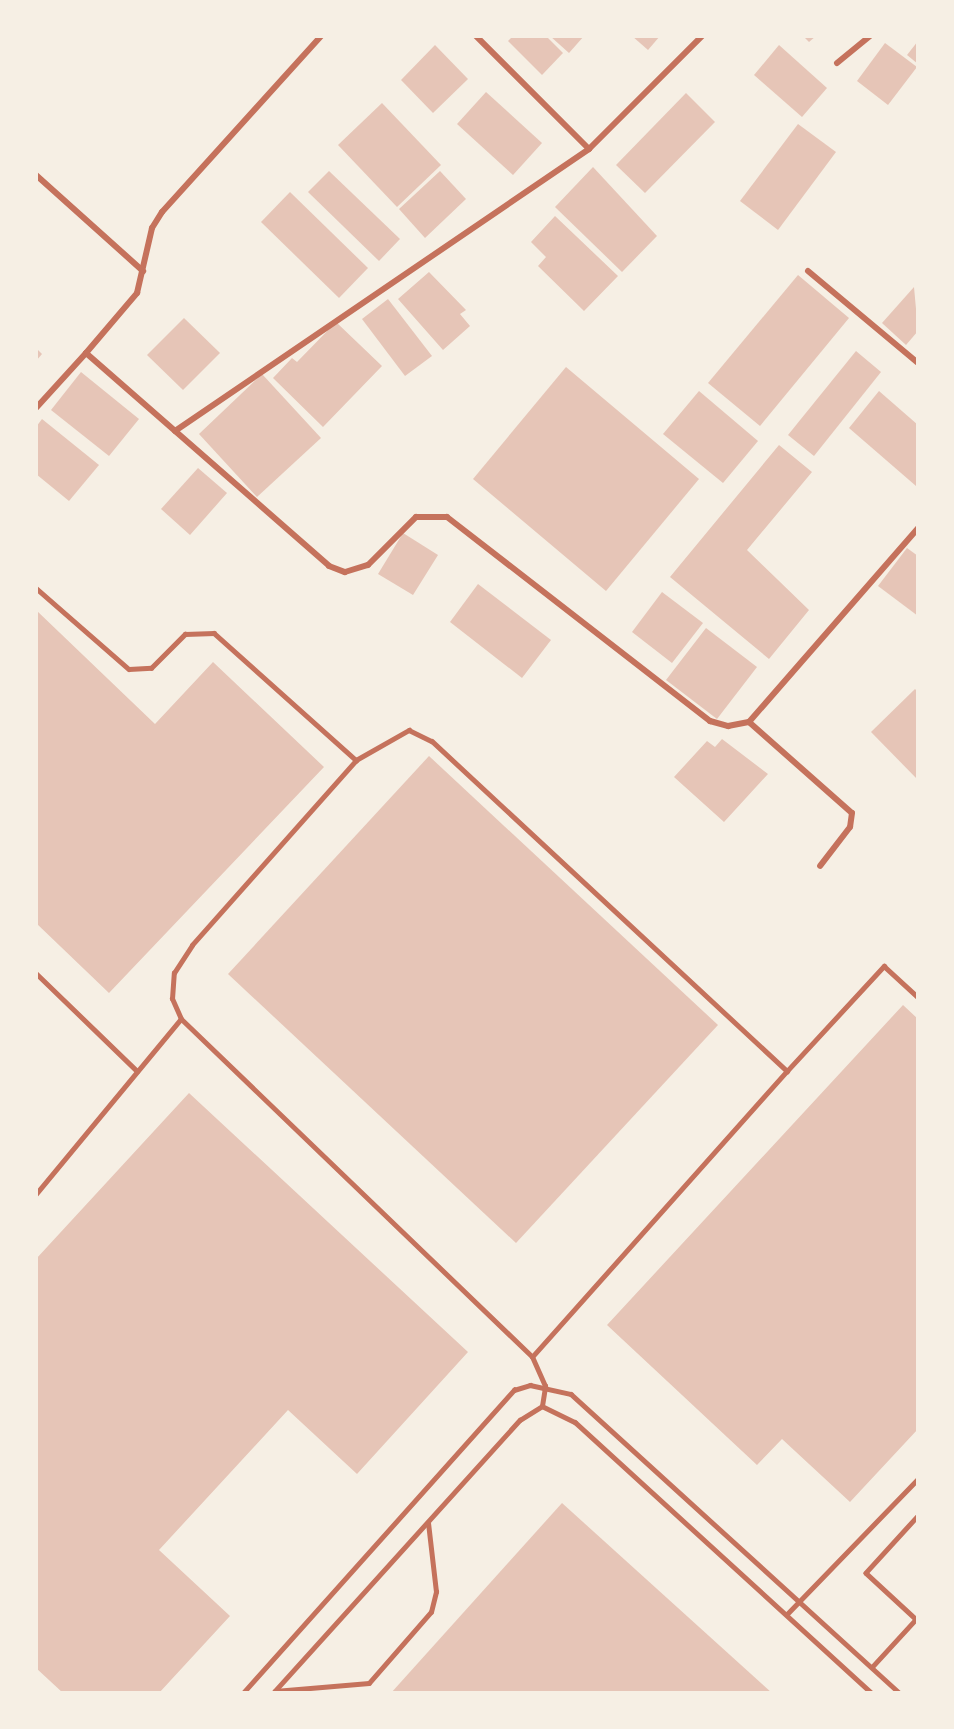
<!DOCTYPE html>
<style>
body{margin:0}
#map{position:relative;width:954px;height:1729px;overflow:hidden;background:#f6efe4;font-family:Roboto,sans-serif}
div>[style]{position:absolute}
.building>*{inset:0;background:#e6c5b7}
.service>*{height:4.5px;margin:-2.25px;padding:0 2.25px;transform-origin:2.25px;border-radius:2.25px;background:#c5725c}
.minor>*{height:6px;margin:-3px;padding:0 3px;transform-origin:3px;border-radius:3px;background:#c5725c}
span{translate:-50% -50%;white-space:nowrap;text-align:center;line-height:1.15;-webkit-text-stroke:6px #f6efe4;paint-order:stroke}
.frame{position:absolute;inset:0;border:38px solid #f6efe4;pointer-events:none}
</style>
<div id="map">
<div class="building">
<div style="clip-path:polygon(513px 36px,546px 36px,563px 53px,542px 75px,508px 41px)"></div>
<div style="clip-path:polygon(550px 36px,584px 36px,569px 53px)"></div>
<div style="clip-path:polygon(632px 36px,660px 36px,648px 50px)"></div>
<div style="clip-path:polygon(803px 36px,816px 36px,809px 42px)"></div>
<div style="clip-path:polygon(918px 41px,918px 64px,907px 55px)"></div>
<div style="clip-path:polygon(885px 43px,917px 67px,888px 105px,857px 81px)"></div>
<div style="clip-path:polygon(435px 45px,468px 79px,433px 113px,401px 80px)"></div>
<div style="clip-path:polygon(779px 45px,827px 88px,802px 117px,754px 75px)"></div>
<div style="clip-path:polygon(486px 92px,542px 143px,513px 175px,457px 124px)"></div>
<div style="clip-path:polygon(686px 93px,715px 122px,645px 193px,616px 165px)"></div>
<div style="clip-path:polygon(382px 103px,441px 165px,397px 207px,338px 145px)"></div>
<div style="clip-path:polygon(798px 124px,836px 152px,778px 230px,740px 201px)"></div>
<div style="clip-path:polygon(593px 167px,657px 236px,622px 272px,555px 207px)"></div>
<div style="clip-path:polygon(329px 171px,400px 239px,379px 261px,308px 192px)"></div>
<div style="clip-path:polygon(440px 171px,466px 199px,425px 238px,399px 209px)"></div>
<div style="clip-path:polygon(290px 192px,368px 268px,339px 298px,261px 222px)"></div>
<div style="clip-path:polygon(555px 216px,618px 276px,584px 311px,538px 266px,546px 257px,531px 242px)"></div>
<div style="clip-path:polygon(429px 272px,466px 310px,460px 314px,470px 326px,443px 350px,398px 299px)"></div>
<div style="clip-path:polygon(798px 275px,849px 318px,760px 426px,708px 383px)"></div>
<div style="clip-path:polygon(914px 287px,918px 331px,906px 345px,882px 323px)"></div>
<div style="clip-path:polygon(388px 299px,432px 356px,405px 376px,362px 319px)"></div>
<div style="clip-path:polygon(184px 318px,220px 353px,183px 390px,147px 355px)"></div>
<div style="clip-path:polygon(336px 322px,382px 366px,323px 427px,273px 378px,292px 358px,297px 362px)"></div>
<div style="clip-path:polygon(36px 348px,42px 354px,36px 361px)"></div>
<div style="clip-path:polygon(856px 351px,881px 372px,814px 456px,788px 435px)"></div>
<div style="clip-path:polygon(566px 367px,699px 479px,606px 591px,473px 479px)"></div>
<div style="clip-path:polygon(81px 372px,139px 419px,109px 456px,51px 410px)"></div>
<div style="clip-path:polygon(262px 374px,321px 438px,257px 497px,199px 434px)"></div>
<div style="clip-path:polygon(699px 391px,758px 441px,723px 483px,663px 434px)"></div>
<div style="clip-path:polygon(879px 391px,918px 425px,916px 486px,849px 428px)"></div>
<div style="clip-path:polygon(42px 419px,99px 465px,69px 501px,36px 474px,36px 427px)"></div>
<div style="clip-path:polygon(779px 445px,812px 472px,747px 550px,809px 610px,769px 659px,670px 577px)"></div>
<div style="clip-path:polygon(198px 468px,227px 493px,190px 535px,161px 509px)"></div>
<div style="clip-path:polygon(403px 533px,438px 555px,413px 595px,378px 574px)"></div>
<div style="clip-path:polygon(907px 548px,918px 556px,918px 616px,878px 586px)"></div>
<div style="clip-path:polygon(478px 584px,551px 640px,522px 678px,450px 622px)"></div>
<div style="clip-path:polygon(662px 592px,703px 623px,672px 663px,632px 632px)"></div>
<div style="clip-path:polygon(36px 610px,155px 724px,213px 662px,324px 767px,109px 993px,36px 923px)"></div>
<div style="clip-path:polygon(706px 628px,757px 667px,717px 719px,666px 680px)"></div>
<div style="clip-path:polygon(915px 689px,918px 692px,918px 780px,871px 732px)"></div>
<div style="clip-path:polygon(722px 739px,768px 774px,724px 822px,674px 777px,707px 741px,715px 747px)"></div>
<div style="clip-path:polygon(429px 756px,718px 1025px,516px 1243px,228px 974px)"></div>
<div style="clip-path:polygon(903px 1005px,918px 1019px,918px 1429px,850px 1502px,782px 1439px,757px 1465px,607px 1325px)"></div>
<div style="clip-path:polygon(189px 1093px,468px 1352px,357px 1474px,288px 1410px,159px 1550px,230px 1616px,159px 1693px,63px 1693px,36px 1668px,36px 1259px)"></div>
<div style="clip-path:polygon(562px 1503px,772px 1693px,391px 1693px)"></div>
</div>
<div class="service">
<div style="left:36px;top:588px;width:123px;rotate:41.1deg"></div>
<div style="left:129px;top:669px;width:22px;rotate:-3deg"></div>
<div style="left:151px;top:668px;width:48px;rotate:-45deg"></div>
<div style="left:185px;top:634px;width:29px;rotate:-2deg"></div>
<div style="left:214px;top:633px;width:191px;rotate:41.8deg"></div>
<div style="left:36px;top:973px;width:141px;rotate:44.1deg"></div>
<div style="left:36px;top:1194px;width:227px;rotate:-50.4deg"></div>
<div style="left:532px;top:1357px;width:487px;rotate:-136.1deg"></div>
<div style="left:181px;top:1019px;width:22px;rotate:-114deg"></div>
<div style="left:172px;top:999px;width:26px;rotate:-86deg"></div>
<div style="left:174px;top:973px;width:33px;rotate:-57deg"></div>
<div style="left:192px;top:945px;width:247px;rotate:-48.4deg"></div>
<div style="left:356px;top:760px;width:61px;rotate:-29.5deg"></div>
<div style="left:409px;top:730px;width:25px;rotate:26deg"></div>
<div style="left:432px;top:741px;width:485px;rotate:42.9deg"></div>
<div style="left:542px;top:1406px;width:20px;rotate:-81deg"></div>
<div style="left:545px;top:1386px;width:32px;rotate:-114deg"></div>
<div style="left:532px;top:1357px;width:383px;rotate:-48.3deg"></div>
<div style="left:787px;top:1071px;width:143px;rotate:-47.3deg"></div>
<div style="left:884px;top:966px;width:46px;rotate:42.4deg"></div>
<div style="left:918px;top:1516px;width:77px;rotate:132.4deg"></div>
<div style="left:866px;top:1573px;width:71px;rotate:42.7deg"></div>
<div style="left:787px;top:1614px;width:188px;rotate:-45.9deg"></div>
<div style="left:872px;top:1667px;width:65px;rotate:-47.5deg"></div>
<div style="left:275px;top:1691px;width:94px;rotate:-4.9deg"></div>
<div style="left:369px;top:1683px;width:94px;rotate:-48.9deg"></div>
<div style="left:431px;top:1612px;width:21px;rotate:-76deg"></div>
<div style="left:436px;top:1592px;width:69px;rotate:-96.6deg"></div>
<div style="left:243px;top:1693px;width:407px;rotate:-48.2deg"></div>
<div style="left:514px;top:1390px;width:17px;rotate:-17deg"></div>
<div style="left:530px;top:1385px;width:42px;rotate:12.4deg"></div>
<div style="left:571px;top:1394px;width:445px;rotate:42.3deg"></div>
<div style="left:273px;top:1693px;width:368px;rotate:-47.9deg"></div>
<div style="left:520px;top:1420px;width:26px;rotate:-32deg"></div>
<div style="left:542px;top:1406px;width:37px;rotate:26deg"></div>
<div style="left:575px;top:1422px;width:402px;rotate:42.4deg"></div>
</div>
<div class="minor">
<div style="left:837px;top:63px;width:43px;rotate:-39.3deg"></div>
<div style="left:589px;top:149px;width:160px;rotate:-45deg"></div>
<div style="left:36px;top:175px;width:144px;rotate:41.9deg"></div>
<div style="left:808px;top:271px;width:143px;rotate:39.9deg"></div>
<div style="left:86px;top:353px;width:79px;rotate:-49.6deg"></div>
<div style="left:137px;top:293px;width:67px;rotate:-77deg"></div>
<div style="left:152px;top:228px;width:19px;rotate:-58deg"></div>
<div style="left:162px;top:212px;width:237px;rotate:-47.9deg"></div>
<div style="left:36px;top:408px;width:74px;rotate:-47.7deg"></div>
<div style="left:86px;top:353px;width:323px;rotate:41.2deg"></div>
<div style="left:329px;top:566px;width:17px;rotate:21deg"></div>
<div style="left:345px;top:572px;width:24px;rotate:-17deg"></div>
<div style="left:368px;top:565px;width:68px;rotate:-45deg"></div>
<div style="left:416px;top:517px;width:31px"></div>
<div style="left:447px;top:517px;width:333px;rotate:37.8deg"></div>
<div style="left:710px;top:721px;width:19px;rotate:16deg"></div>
<div style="left:728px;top:726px;width:21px;rotate:-11deg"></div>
<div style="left:749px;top:722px;width:257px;rotate:-48.9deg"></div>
<div style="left:175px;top:431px;width:501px;rotate:-34.26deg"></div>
<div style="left:589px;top:149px;width:160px;rotate:-135deg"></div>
<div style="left:749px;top:722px;width:137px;rotate:41.5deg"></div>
<div style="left:852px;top:813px;width:14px;rotate:98deg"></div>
<div style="left:850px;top:827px;width:49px;rotate:127.6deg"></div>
</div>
<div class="frame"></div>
</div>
